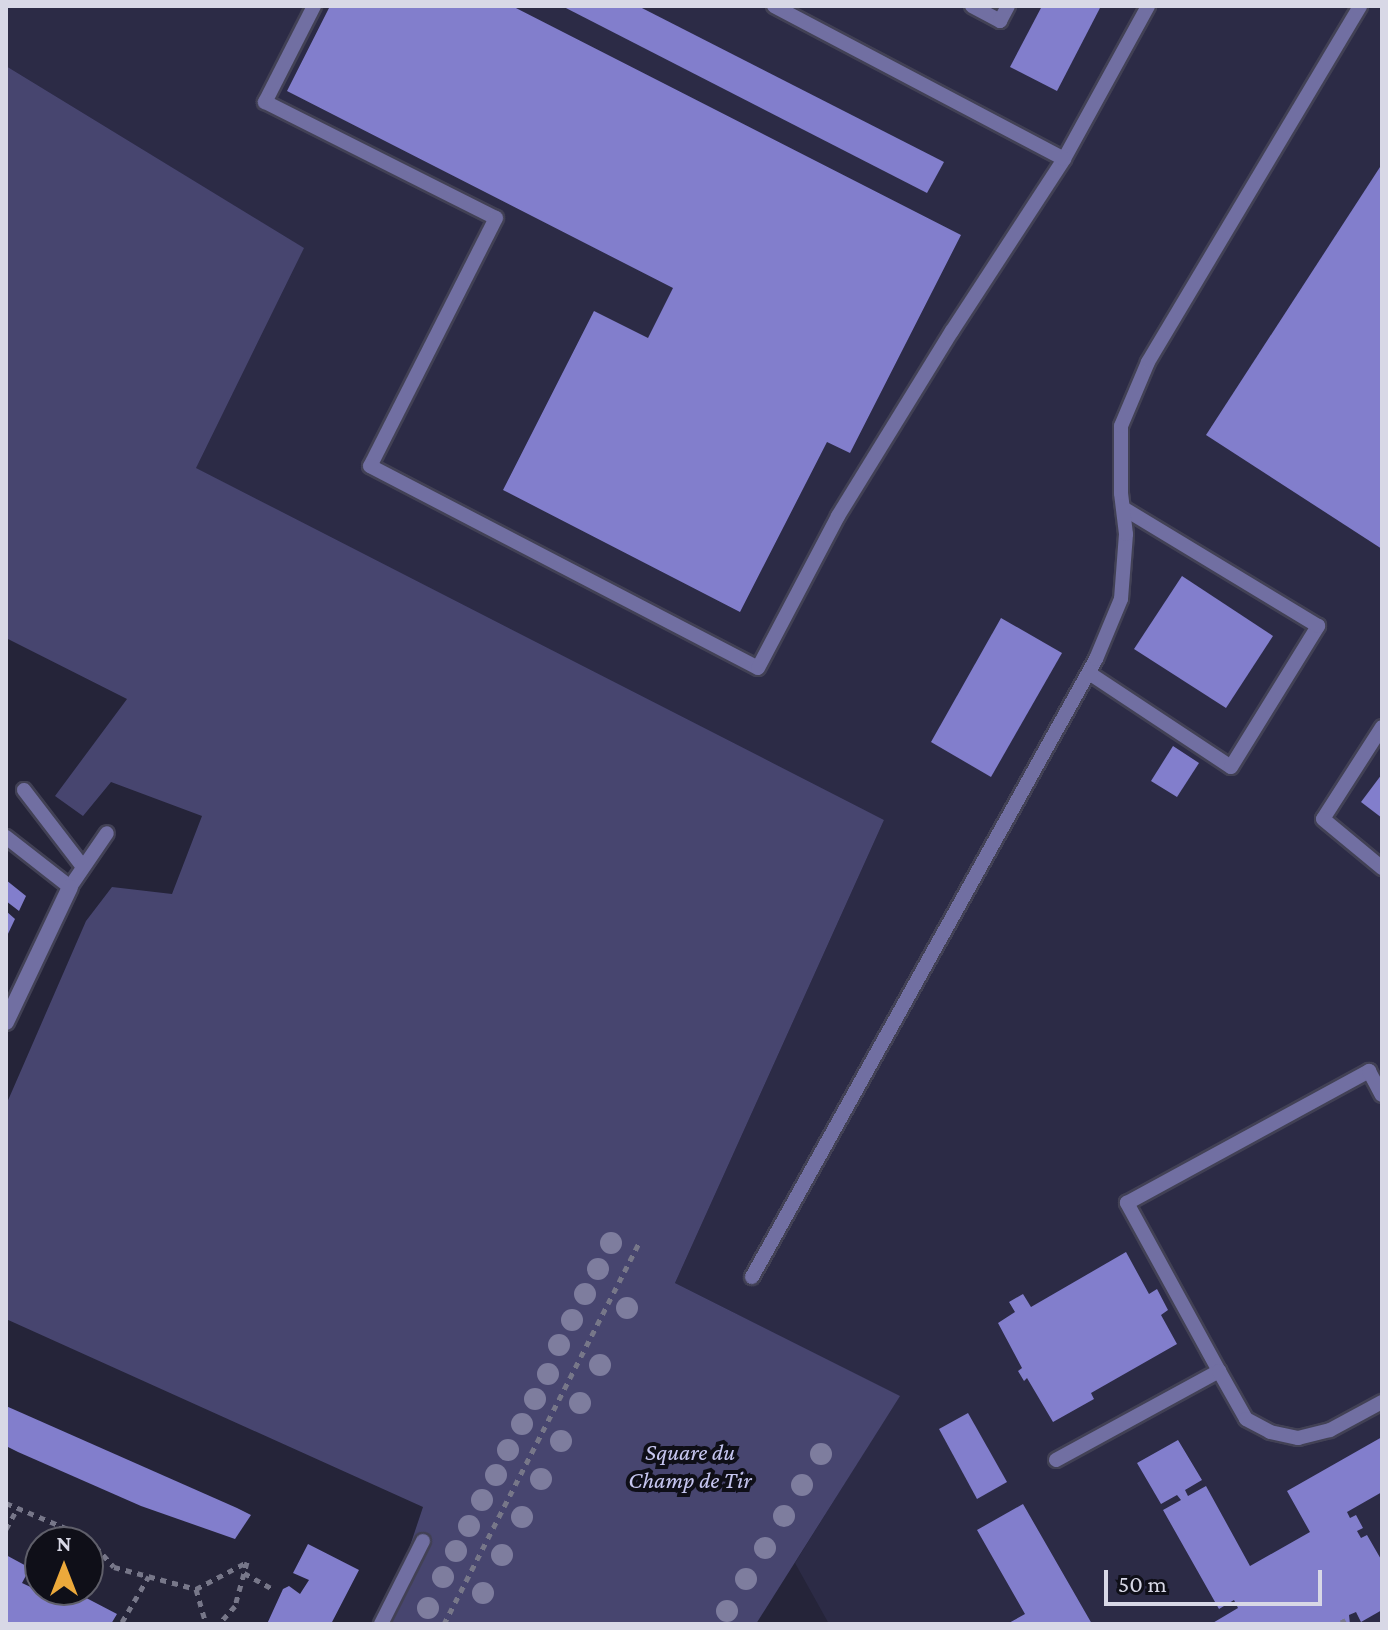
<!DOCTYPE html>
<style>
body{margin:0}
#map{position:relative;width:1388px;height:1630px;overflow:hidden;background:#252439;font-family:"Crimson Pro",serif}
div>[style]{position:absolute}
.built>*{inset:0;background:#2c2b46}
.green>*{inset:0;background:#47456f}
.building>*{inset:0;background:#827ecc}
.path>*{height:5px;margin-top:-2.5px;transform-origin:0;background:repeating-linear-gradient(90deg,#777789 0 6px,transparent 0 12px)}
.roads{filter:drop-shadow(2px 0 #424155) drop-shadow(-2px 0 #424155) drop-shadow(0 2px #424155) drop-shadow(0 -2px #424155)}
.lane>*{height:14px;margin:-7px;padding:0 7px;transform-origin:7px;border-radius:7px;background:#716fa2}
.street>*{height:16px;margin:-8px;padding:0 8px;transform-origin:8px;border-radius:8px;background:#716fa2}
.trees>*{width:22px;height:22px;margin:-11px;border-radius:50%;background:#7e7d9e}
span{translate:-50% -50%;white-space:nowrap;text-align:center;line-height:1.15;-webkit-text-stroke:8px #0f0f18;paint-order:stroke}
.park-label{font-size:24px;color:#c6c6f0;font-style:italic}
.frame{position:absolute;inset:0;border:8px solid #d8d8e6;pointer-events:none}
.north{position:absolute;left:24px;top:1526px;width:80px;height:80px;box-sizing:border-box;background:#0f0f18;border:2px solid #5f5f6a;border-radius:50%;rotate:0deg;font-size:22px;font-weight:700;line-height:32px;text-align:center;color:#d8d8e6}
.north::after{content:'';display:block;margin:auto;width:28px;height:36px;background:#eca93b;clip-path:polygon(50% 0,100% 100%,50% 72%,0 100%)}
.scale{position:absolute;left:1104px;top:1570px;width:218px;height:36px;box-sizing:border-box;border:4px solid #d8d8e6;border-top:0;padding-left:10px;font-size:24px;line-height:28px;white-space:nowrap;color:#d8d8e6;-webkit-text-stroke:6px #0f0f18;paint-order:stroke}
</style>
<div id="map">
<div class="built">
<div style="clip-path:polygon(6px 6px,1382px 6px,1382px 1624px,829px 1624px,795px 1563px,899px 1396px,675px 1283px,884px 820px,735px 748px,195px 468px,303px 248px,6px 66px)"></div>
</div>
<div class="green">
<div style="clip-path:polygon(6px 66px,304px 248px,196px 468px,884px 820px,675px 1283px,900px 1396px,756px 1624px,384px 1624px,423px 1507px,6px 1319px,6px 1105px,86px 921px,112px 887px,172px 894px,202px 816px,111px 782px,83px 816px,55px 796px,127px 699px,6px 638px)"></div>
</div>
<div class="building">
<div style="clip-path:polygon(330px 6px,512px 6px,961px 235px,850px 453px,827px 442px,740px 612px,503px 490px,594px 311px,648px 338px,673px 288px,287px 91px)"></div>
<div style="clip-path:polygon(562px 6px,638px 6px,944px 162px,927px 193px)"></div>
<div style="clip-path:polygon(1042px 6px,1101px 6px,1057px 91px,1010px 67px)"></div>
<div style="clip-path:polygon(1382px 164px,1382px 549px,1206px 435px)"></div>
<div style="clip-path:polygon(1182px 576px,1273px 636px,1226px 708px,1134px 649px)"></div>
<div style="clip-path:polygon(1001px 618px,1062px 653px,991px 777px,931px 742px)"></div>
<div style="clip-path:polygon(1173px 746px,1199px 763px,1177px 797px,1151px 781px)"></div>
<div style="clip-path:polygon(1382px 774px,1382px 818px,1361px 802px)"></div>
<div style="clip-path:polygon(6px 880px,26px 896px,19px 911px,6px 901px)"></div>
<div style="clip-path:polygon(6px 911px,15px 919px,6px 938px)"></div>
<div style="clip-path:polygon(1126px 1252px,1149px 1294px,1157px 1289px,1168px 1310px,1161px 1315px,1177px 1344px,1091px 1393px,1094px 1399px,1053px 1422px,1027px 1378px,1024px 1381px,1018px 1371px,1022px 1368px,998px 1323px,1015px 1312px,1009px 1302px,1023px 1294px,1031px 1307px)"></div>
<div style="clip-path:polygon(6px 1406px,237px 1508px,251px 1515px,235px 1539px,141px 1506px,18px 1452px,6px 1446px)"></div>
<div style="clip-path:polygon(968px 1413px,1007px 1482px,977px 1499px,939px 1429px)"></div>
<div style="clip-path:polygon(1382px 1437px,1382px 1492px,1347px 1512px,1350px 1518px,1356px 1515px,1363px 1528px,1357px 1531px,1361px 1538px,1367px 1535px,1382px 1561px,1382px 1610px,1361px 1622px,1356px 1612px,1349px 1615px,1350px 1624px,1211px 1624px,1238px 1608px,1234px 1600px,1219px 1609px,1163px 1510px,1181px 1500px,1177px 1495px,1161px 1504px,1137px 1463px,1178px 1440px,1202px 1480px,1185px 1490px,1188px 1496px,1206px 1486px,1250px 1566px,1310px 1532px,1287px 1491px)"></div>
<div style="clip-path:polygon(1023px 1504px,1092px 1624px,1007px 1624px,1025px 1614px,977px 1530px)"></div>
<div style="clip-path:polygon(308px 1544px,359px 1570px,331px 1624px,267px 1624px,283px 1589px,289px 1586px,300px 1594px,309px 1580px,293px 1573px)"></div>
<div style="clip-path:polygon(6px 1555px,30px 1568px,22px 1583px,37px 1590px,71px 1590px,117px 1614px,111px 1624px,13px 1624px,6px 1621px)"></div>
</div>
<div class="path">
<div style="left:6px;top:1503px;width:88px;rotate:22.8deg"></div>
<div style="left:87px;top:1537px;width:40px;rotate:48deg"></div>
<div style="left:114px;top:1567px;width:85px;rotate:15deg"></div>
<div style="left:196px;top:1589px;width:36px;rotate:74deg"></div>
<div style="left:6px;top:1529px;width:23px;rotate:-61deg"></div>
<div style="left:53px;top:1542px;width:18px;rotate:-61deg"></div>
<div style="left:244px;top:1573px;width:35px;rotate:29deg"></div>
<div style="left:34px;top:1576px;width:13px;rotate:-61deg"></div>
<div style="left:196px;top:1589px;width:58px;rotate:-27.9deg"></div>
<div style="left:247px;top:1562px;width:46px;rotate:105.3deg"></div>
<div style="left:235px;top:1606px;width:24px;rotate:132deg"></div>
<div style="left:1342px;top:1619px;width:6px;rotate:59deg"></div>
<div style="left:122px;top:1622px;width:53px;rotate:-59.6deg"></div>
<div style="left:444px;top:1624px;width:428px;rotate:-62.9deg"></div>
</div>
<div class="roads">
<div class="lane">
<div style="left:314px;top:6px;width:108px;rotate:117deg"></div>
<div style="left:265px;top:102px;width:258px;rotate:26.7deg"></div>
<div style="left:496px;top:218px;width:278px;rotate:116.9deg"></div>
<div style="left:370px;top:466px;width:437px;rotate:27.5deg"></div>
<div style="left:758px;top:668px;width:172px;rotate:-62.2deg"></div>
<div style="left:838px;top:516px;width:217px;rotate:-58.4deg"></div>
<div style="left:952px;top:331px;width:205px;rotate:-56.9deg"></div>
<div style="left:1064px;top:159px;width:175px;rotate:-61.2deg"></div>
<div style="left:774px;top:6px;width:328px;rotate:27.8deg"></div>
<div style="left:972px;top:6px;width:32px;rotate:28deg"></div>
<div style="left:1000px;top:21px;width:17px;rotate:-62deg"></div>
<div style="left:1089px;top:673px;width:170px;rotate:33.5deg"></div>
<div style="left:1231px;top:767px;width:166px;rotate:-58.3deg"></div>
<div style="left:1318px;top:626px;width:228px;rotate:-148.8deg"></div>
<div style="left:1382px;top:727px;width:109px;rotate:122.7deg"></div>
<div style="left:1323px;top:819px;width:77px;rotate:39.7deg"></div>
<div style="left:24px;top:790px;width:97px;rotate:52.5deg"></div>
<div style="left:6px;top:837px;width:81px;rotate:38deg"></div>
<div style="left:70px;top:887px;width:65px;rotate:-55.6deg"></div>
<div style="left:752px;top:1277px;width:707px;rotate:-60.9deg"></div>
<div style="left:1096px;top:659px;width:65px;rotate:-67.4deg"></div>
<div style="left:1121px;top:599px;width:65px;rotate:-85.6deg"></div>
<div style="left:1126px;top:534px;width:41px;rotate:-97deg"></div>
<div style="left:1121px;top:493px;width:67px;rotate:-90deg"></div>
<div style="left:1121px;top:426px;width:69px;rotate:-67.1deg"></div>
<div style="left:1148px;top:362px;width:414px;rotate:-59.2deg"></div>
<div style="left:1219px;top:1371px;width:192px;rotate:-118.7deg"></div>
<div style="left:1127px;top:1203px;width:276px;rotate:-28.6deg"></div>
<div style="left:1369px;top:1071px;width:27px;rotate:62deg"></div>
<div style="left:1056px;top:1460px;width:186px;rotate:-28.6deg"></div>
<div style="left:1219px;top:1371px;width:55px;rotate:60.6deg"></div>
<div style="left:1246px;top:1419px;width:27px;rotate:28deg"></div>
<div style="left:1270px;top:1432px;width:29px;rotate:12deg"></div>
<div style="left:1298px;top:1438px;width:33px;rotate:-14deg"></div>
<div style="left:1330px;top:1430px;width:59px;rotate:-28.3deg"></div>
<div style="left:381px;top:1624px;width:93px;rotate:-63.2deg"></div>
</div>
<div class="street">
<div style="left:6px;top:1022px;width:149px;rotate:-64.6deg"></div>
</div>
</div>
<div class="trees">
<div style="left:611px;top:1243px"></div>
<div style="left:598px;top:1269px"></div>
<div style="left:585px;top:1294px"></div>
<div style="left:627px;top:1308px"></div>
<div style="left:572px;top:1320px"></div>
<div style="left:559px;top:1345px"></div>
<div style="left:600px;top:1365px"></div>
<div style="left:548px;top:1374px"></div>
<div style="left:535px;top:1399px"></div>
<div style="left:580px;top:1403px"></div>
<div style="left:522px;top:1424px"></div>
<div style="left:561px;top:1441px"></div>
<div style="left:508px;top:1450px"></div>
<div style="left:821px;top:1454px"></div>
<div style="left:496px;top:1475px"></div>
<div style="left:541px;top:1479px"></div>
<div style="left:802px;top:1485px"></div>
<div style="left:482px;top:1500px"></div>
<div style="left:784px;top:1516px"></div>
<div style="left:522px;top:1517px"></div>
<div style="left:469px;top:1526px"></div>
<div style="left:765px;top:1548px"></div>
<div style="left:456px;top:1551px"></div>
<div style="left:502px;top:1555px"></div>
<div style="left:443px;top:1577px"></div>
<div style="left:746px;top:1579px"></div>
<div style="left:483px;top:1593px"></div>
<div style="left:428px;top:1608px"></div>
<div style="left:727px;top:1611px"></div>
</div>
<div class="park-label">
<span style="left:690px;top:1466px">Square du<br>Champ de Tir</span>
</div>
<div class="frame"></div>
<div class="north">N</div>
<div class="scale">50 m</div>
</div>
